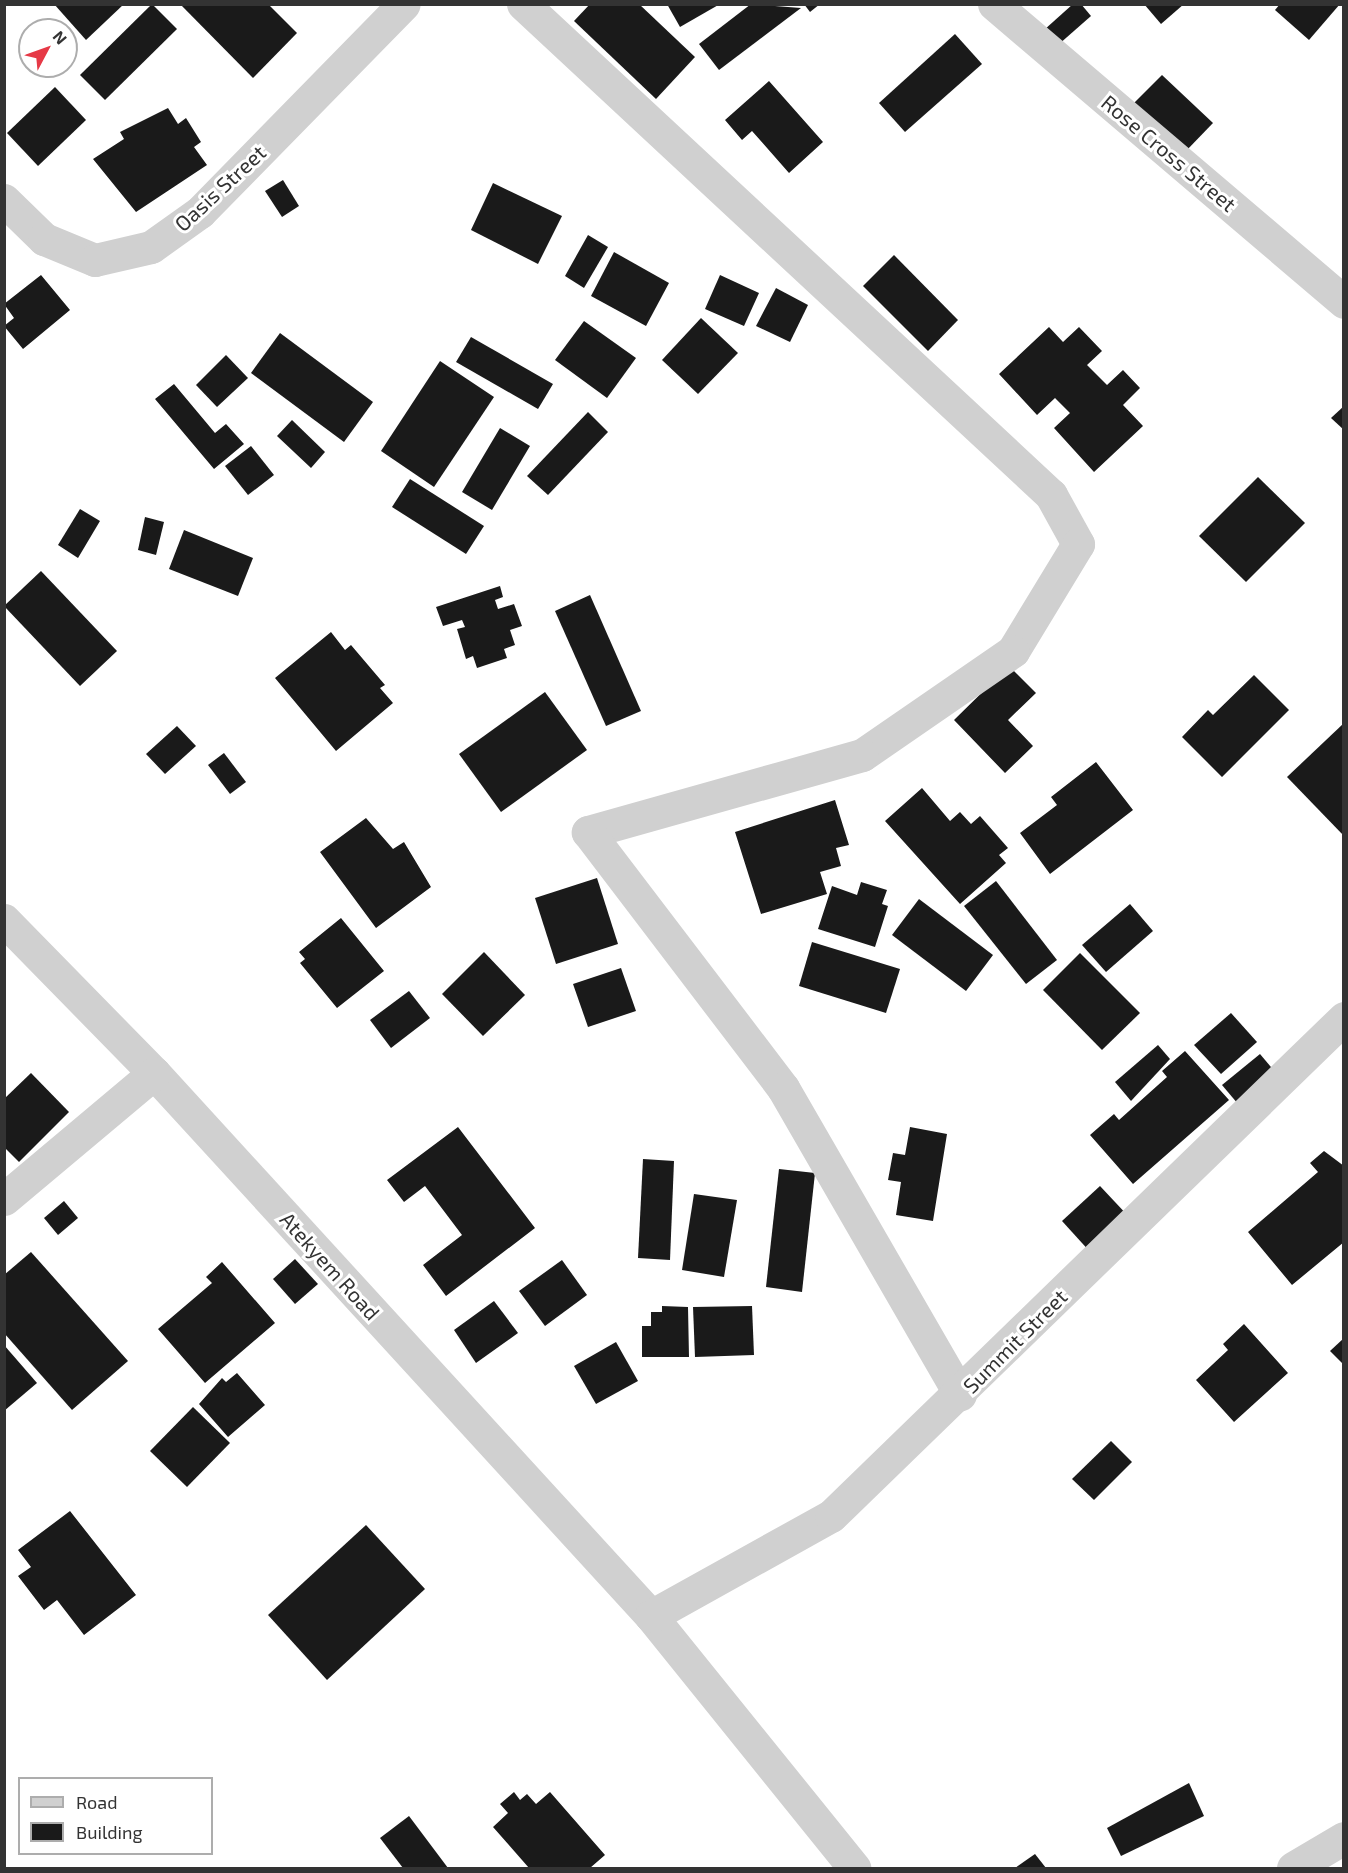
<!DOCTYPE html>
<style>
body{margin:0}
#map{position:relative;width:1348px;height:1873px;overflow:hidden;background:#fff;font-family:"Exo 2",sans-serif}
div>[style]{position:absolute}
.building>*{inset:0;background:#1a1a1a}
.minor>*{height:33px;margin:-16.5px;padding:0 16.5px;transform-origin:16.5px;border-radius:16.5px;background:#d0d0d0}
span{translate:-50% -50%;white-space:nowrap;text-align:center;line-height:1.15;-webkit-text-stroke:6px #fff;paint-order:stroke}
.street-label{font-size:21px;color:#333}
.frame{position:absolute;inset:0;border:6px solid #333;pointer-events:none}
.legend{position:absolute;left:18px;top:1777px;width:195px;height:78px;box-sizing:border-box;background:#fff;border:2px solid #adadad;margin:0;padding:8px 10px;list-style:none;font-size:18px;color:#333}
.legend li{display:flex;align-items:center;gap:12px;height:30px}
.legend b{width:30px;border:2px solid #adadad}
.north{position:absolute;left:18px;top:18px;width:60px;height:60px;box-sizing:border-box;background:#fff;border:2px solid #adadad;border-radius:50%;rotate:49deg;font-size:16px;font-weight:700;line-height:24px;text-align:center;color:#333}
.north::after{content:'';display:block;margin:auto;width:21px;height:27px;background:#e63946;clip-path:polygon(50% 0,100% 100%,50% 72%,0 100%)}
</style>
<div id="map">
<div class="building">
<div style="clip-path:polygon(54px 4px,124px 4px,86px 40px)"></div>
<div style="clip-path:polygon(152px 4px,177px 29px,105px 100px,80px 75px)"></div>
<div style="clip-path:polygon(180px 4px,268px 4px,297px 33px,253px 78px)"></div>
<div style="clip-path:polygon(590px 4px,639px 4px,695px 57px,656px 99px,574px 21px)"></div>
<div style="clip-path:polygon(667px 4px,720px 4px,680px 27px)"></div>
<div style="clip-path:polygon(751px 4px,801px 8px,719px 70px,699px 44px)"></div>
<div style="clip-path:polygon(804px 4px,820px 4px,810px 12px)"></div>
<div style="clip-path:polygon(1073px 4px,1081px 4px,1091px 16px,1058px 45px,1044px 30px)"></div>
<div style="clip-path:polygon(1144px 4px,1184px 4px,1161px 24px)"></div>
<div style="clip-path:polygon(1280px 4px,1340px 4px,1309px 40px,1275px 10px)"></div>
<div style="clip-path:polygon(955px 34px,982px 64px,905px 132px,879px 103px)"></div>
<div style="clip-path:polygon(1162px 75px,1213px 123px,1185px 152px,1134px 103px)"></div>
<div style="clip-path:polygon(769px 81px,823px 142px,789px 173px,752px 131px,742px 140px,725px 120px)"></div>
<div style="clip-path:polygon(55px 87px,86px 120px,38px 166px,7px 133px)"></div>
<div style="clip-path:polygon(168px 108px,178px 124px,186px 118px,201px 142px,194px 147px,207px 165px,136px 212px,93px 159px,124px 139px,120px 132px)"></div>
<div style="clip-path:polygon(283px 180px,299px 206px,282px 217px,265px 191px)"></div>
<div style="clip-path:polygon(493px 183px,562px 216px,538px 264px,471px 230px)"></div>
<div style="clip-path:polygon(588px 235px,608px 247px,584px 288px,565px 276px)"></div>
<div style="clip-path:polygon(614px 252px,669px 283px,646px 326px,591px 296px)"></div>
<div style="clip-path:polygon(894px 255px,958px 320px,928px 351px,863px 286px)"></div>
<div style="clip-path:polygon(41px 275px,70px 310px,23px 349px,4px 326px,14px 318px,4px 304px)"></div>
<div style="clip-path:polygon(720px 275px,759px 293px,744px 326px,705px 309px)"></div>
<div style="clip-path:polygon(776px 288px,808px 305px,790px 342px,756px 326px)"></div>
<div style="clip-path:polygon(701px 318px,738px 353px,698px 394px,662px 360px)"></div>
<div style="clip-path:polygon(584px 321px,636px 358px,607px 398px,555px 360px)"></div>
<div style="clip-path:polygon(1049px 327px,1063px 342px,1079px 327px,1102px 351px,1087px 365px,1107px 385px,1123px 370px,1140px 388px,1123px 405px,1143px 426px,1094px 472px,1054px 428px,1070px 413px,1055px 398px,1037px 415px,999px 374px)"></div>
<div style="clip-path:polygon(280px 333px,373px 402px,344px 442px,251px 373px)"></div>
<div style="clip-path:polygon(471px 337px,553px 384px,538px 409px,456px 362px)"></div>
<div style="clip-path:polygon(226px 355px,248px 378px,217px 407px,196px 385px)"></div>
<div style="clip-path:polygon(440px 361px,494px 397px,434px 487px,381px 451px)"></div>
<div style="clip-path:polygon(174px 384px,215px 433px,226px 424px,244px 444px,214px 469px,155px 399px)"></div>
<div style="clip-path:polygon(1344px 406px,1344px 430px,1331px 418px)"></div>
<div style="clip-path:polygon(588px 412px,608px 432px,548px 495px,527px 476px)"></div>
<div style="clip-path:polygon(292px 420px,325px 452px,311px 468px,277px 436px)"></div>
<div style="clip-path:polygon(500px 428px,530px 446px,492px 510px,462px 492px)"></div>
<div style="clip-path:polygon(251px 446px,274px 475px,248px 495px,225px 466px)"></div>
<div style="clip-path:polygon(1258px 477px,1305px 523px,1246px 582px,1199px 536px)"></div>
<div style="clip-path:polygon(410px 479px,484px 526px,466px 554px,392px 507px)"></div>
<div style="clip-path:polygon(80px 509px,100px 521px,78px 558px,58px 545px)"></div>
<div style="clip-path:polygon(145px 517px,164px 522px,156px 555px,138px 550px)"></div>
<div style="clip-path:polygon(184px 530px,253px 558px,238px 596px,169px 569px)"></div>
<div style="clip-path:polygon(41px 571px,117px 651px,80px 686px,4px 606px)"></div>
<div style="clip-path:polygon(500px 586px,503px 597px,495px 600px,498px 609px,514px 604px,522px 626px,510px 630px,515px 645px,504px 649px,507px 658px,477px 668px,473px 656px,466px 659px,457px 629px,465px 627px,462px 620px,443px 626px,436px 607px)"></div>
<div style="clip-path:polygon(590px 595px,641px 711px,606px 726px,555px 611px)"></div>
<div style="clip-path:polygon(331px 632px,345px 650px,351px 645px,385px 685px,380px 688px,393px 703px,336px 751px,275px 678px)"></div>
<div style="clip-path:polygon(1009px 666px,1036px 693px,1008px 720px,1033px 746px,1005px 773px,954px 720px)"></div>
<div style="clip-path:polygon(1254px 675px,1289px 710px,1222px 777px,1182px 737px,1208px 710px,1213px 715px)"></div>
<div style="clip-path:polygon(545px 692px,587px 750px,501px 812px,459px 754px)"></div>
<div style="clip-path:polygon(1344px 723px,1344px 836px,1287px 777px)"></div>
<div style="clip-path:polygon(177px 726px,196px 746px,165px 774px,146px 754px)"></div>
<div style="clip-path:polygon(224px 753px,246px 782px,230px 794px,208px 765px)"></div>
<div style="clip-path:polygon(1096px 762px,1133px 810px,1050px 874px,1020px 833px,1057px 805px,1051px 797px)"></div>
<div style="clip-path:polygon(922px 788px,950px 821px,960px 812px,971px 824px,980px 816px,1008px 848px,999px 855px,1006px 863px,960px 904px,885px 821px)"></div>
<div style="clip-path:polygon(835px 800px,849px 845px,836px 848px,841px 866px,820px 872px,827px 894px,761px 914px,735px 832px)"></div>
<div style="clip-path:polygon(366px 818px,393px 849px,404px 842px,431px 887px,376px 928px,320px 852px)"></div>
<div style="clip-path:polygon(597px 878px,618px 944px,556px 964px,535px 898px)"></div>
<div style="clip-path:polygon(996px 881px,1057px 960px,1026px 984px,964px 906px)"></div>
<div style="clip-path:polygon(861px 882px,887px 890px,882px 904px,888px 906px,875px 947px,818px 929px,832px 886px,857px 895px)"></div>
<div style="clip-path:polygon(919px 899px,993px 955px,966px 991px,892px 935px)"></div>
<div style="clip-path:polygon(1130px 904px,1153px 931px,1106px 972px,1082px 945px)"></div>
<div style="clip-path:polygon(341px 918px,384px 971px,337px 1008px,300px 963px,305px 959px,299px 952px)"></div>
<div style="clip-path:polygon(812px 942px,900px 969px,886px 1013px,799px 986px)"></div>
<div style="clip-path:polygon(484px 952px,525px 995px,483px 1036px,442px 994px)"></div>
<div style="clip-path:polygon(1080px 953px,1140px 1013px,1102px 1050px,1043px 990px)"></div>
<div style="clip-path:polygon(621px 968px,636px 1011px,588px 1027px,573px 984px)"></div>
<div style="clip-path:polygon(409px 991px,430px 1018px,391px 1048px,370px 1020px)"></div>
<div style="clip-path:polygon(1231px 1013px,1257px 1042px,1221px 1074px,1194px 1045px)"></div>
<div style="clip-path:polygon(1158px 1045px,1170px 1059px,1131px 1101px,1115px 1082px)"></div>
<div style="clip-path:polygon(1185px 1051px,1229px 1100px,1133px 1184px,1090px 1135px,1114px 1114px,1119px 1120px,1167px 1077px,1162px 1071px)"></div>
<div style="clip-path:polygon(1260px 1054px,1276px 1073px,1238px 1104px,1222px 1085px)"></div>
<div style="clip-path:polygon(31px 1073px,69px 1112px,19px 1162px,4px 1147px,4px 1099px)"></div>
<div style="clip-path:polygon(458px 1127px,535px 1228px,446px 1296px,423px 1265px,462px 1235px,425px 1186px,404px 1202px,387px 1180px)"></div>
<div style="clip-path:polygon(910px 1127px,947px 1134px,933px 1221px,896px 1215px,901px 1182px,888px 1180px,893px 1153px,905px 1155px)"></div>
<div style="clip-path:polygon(1324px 1151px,1344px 1166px,1344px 1242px,1292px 1285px,1248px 1232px,1318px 1172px,1310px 1163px)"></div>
<div style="clip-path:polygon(643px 1159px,674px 1161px,670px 1260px,638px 1258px)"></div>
<div style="clip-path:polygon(779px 1169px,815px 1173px,802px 1292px,766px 1287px)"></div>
<div style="clip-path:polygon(1100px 1186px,1130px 1218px,1092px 1254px,1062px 1221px)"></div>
<div style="clip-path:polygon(694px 1194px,737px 1200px,724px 1277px,682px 1270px)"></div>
<div style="clip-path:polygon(64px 1201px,78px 1218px,58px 1235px,44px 1218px)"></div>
<div style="clip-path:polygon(31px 1252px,128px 1361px,72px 1410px,4px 1333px,4px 1275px)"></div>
<div style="clip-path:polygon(295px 1259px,318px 1284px,295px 1304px,273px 1279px)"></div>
<div style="clip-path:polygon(562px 1260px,587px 1295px,545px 1326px,519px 1291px)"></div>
<div style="clip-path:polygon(222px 1262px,275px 1323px,205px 1383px,158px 1329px,212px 1283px,206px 1277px)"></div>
<div style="clip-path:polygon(494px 1301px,518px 1333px,476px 1363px,454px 1330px)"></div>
<div style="clip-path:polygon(662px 1306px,688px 1307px,689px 1357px,642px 1357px,642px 1326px,651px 1326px,651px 1312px,662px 1312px)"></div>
<div style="clip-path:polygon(752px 1306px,754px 1355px,695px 1357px,693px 1307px)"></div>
<div style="clip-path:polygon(1244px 1324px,1288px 1373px,1234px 1422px,1196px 1380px,1228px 1350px,1223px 1344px)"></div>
<div style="clip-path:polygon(1344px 1338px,1344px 1365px,1330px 1351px)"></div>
<div style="clip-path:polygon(616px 1342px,638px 1381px,596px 1404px,574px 1366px)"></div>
<div style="clip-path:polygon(4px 1345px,37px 1383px,4px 1411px)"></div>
<div style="clip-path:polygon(237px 1373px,265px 1405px,228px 1437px,199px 1404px,222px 1378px,226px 1382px)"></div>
<div style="clip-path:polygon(193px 1407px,230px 1443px,187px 1487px,150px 1451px)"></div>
<div style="clip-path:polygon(1111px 1441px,1132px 1462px,1094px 1500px,1072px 1479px)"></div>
<div style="clip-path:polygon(70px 1511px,136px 1595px,84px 1635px,57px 1600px,44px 1610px,18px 1576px,31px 1567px,18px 1550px)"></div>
<div style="clip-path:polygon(366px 1525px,425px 1589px,327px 1680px,268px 1615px)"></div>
<div style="clip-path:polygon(1189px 1783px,1204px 1816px,1121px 1856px,1107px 1828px)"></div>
<div style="clip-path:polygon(514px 1792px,520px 1800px,527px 1794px,536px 1804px,550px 1792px,605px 1855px,590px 1868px,529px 1868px,493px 1827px,508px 1813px,500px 1804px)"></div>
<div style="clip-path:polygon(409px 1816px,448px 1868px,403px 1868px,380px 1838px)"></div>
<div style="clip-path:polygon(1035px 1854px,1046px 1868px,1015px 1868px)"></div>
</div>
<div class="minor">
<div style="left:523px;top:4px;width:721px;rotate:42.92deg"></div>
<div style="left:1051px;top:495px;width:56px;rotate:61.1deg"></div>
<div style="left:1078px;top:544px;width:125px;rotate:121.3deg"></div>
<div style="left:1013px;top:651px;width:183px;rotate:145.4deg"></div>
<div style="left:862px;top:755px;width:285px;rotate:164.3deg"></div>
<div style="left:588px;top:832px;width:322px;rotate:52.7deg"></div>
<div style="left:783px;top:1088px;width:354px;rotate:60deg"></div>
<div style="left:994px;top:4px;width:460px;rotate:40.4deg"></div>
<div style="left:4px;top:200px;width:56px;rotate:44.3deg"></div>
<div style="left:44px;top:239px;width:55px;rotate:22.4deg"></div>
<div style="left:95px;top:260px;width:57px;rotate:-13.1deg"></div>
<div style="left:151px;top:247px;width:60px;rotate:-35.5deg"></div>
<div style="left:200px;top:212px;width:291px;rotate:-45.6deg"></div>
<div style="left:4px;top:920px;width:214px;rotate:45.6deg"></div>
<div style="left:154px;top:1073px;width:736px;rotate:47.53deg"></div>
<div style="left:651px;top:1616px;width:324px;rotate:51.1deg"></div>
<div style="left:4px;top:1199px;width:196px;rotate:-40deg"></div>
<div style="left:651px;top:1616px;width:206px;rotate:-29.1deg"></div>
<div style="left:831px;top:1516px;width:715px;rotate:-44.15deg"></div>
<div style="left:1293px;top:1868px;width:59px;rotate:-30.5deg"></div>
</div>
<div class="street-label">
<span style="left:1169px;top:153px;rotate:40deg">Rose Cross Street</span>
<span style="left:220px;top:188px;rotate:-43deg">Oasis Street</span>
<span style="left:330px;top:1266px;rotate:48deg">Atekyem Road</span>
<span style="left:1015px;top:1341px;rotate:-45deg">Summit Street</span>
</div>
<div class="frame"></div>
<ul class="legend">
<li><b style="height:8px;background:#d0d0d0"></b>Road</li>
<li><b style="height:16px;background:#1a1a1a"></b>Building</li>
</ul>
<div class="north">N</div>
</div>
